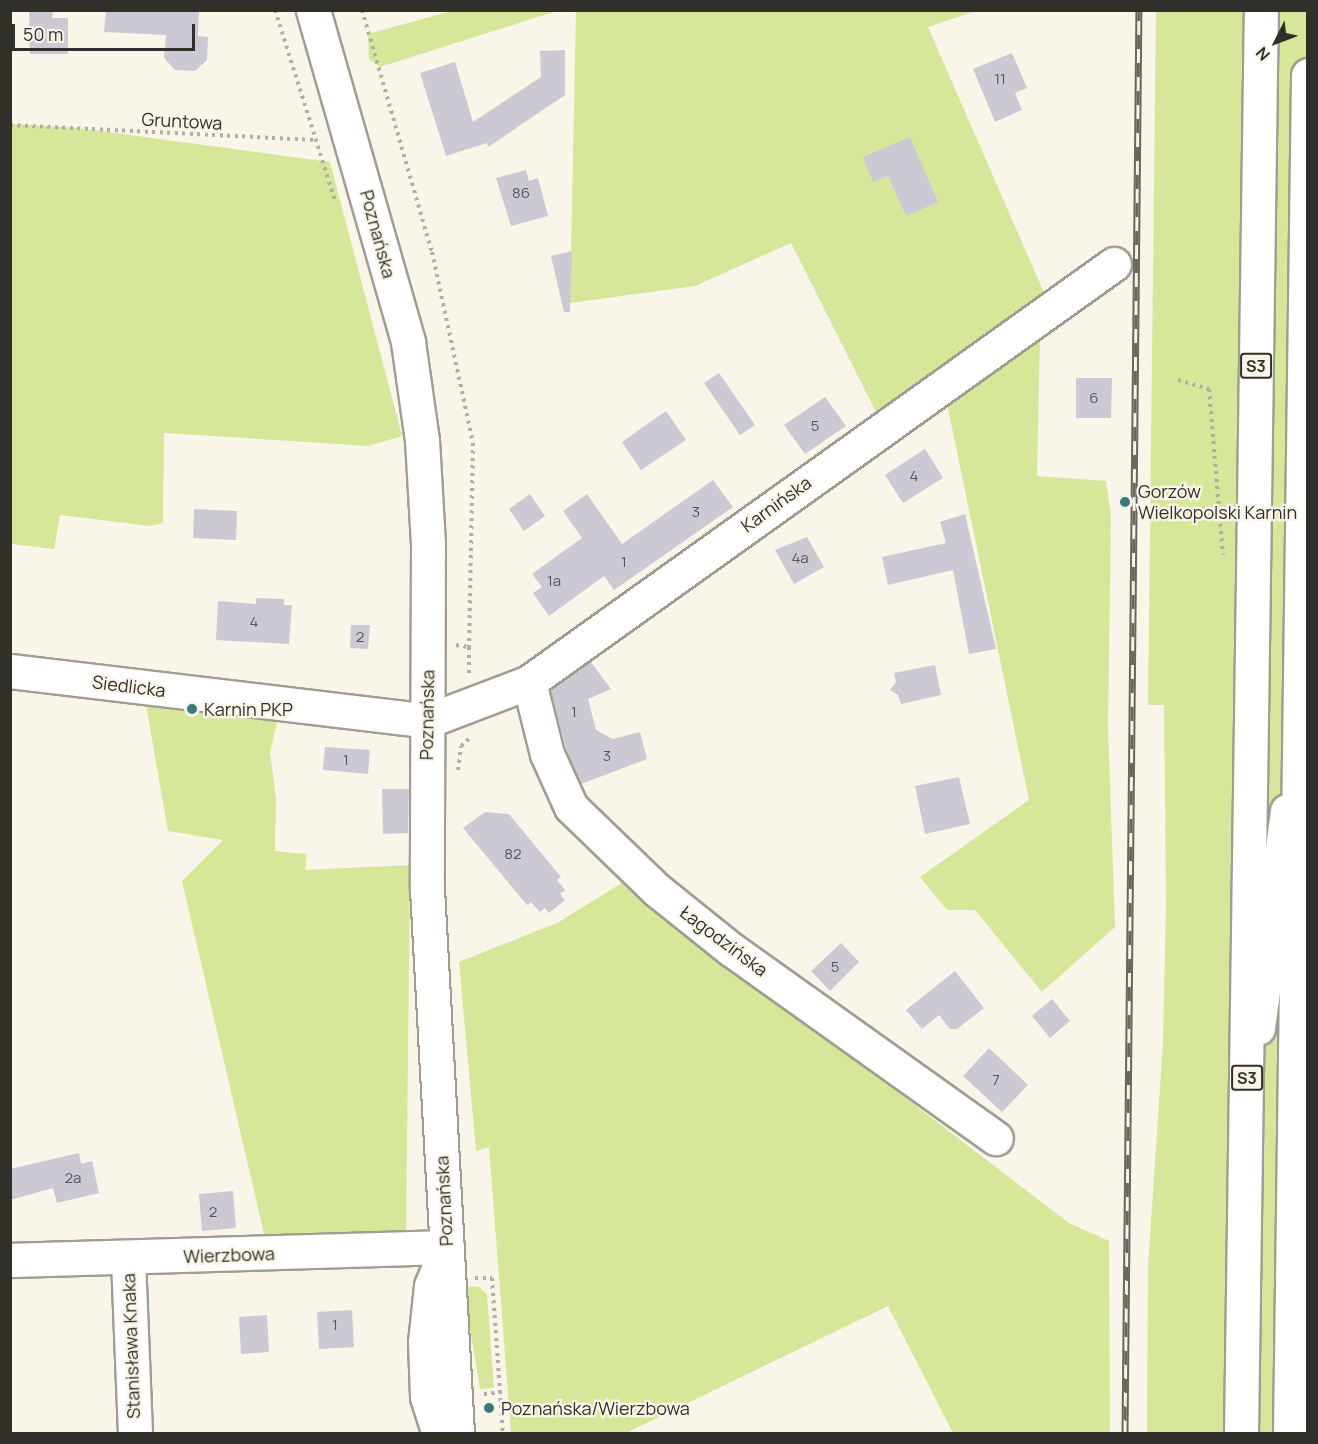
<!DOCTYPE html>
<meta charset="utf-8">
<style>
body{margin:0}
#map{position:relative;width:1318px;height:1444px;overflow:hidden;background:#f9f5e8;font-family:Manrope,sans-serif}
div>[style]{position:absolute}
.green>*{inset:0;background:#d7e79a}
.building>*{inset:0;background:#ccc9d5}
.path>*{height:4px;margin-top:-2px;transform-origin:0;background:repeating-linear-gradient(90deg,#b1aea4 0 3px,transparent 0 7.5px)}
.roads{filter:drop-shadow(2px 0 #a19d91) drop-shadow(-2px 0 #a19d91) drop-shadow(0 2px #a19d91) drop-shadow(0 -2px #a19d91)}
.minor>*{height:33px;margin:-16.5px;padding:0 16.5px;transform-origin:16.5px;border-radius:16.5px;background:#fff}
.major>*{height:33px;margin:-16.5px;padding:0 16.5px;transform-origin:16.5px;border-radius:16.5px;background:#fff}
.highway>*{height:33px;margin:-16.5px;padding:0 16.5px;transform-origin:16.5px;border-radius:16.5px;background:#fff}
.rail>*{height:7px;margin-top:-3.5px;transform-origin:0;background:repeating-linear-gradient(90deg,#f9f5e8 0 14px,#68665e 0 28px);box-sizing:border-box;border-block:2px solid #68665e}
.dots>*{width:16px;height:16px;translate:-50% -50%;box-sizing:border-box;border:3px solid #f9f5e8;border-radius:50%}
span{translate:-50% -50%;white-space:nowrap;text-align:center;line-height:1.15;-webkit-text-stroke:4.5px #f9f5e8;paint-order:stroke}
.number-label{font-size:15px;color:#575655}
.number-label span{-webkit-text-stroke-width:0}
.shield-label span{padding:2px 4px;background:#f9f5e8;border:2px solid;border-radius:4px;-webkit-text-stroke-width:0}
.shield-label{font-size:16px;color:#302f2a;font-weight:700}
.street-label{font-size:18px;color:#302f2a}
.poi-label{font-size:18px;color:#302f2a}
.left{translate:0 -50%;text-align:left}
.frame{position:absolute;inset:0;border:12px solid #302f2a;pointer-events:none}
.north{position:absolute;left:1246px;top:12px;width:60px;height:60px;-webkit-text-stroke:4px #f9f5e8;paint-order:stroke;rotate:228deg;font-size:16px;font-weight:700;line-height:24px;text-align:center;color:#302f2a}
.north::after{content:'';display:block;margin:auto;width:21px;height:27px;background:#302f2a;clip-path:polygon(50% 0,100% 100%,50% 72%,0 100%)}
.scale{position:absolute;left:12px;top:24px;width:183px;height:27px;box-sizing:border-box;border:3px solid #302f2a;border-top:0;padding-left:8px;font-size:18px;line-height:21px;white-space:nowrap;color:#302f2a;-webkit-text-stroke:4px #f9f5e8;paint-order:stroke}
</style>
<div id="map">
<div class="green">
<div style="clip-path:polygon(455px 10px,557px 10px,557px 11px,380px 67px,369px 59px,368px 34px)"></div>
<div style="clip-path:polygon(576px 11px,976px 11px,928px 27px,1052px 311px,1040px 337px,1037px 476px,1106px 481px,1111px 517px,1108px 726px,1115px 927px,1042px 992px,975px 910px,947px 910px,920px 877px,1029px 800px,945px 394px,885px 430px,791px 243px,695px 286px,570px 303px)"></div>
<div style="clip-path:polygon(1156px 11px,1307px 11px,1307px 1433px,1147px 1434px,1148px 1267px,1163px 1043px,1166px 903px,1164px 705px,1148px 705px)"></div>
<div style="clip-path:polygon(11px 124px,78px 128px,330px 162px,402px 436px,368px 446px,164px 433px,163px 523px,151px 526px,60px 515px,54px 549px,11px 544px)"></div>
<div style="clip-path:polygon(145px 699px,272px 715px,277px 723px,270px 752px,276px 799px,275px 851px,307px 854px,305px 870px,410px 865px,406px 1244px,265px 1238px,182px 881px,223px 840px,168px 831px)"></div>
<div style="clip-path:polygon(628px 879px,796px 1014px,1069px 1223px,1109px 1241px,1110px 1433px,953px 1433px,888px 1306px,626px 1433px,511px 1433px,489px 1147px,476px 1151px,459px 962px,559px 922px)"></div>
<div style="clip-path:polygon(463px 1286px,479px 1287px,487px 1294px,494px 1388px,480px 1389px)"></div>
</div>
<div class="building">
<div style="clip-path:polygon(106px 10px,199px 10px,198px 36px,208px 37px,207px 60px,195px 71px,175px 70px,164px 58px,166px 35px,104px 32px)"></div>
<div style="clip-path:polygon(29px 12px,53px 12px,52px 18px,68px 18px,68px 54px,30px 54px)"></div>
<div style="clip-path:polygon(565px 50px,565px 95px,488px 147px,487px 143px,446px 156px,420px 73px,455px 62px,473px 122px,541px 77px,540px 51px)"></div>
<div style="clip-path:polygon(1012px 53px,1027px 88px,1015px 93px,1022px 110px,995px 122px,973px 69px)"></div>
<div style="clip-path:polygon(910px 137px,938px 202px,906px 216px,888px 176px,873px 182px,863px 157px)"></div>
<div style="clip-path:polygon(526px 170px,529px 181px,538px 178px,548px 216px,511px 226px,496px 178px)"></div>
<div style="clip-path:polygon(572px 251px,570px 312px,564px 312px,551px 256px)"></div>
<div style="clip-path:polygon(719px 373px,755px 425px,740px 435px,704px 383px)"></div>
<div style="clip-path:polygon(1076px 378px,1112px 378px,1111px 418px,1076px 418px)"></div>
<div style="clip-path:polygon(825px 397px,846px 426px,805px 454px,784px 425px)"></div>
<div style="clip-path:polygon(666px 411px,686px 440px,641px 470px,622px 442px)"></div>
<div style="clip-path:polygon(925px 449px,943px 478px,903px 503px,885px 475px)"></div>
<div style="clip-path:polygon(713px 480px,733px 507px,614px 590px,604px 576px,549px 616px,533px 593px,542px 587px,532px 574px,582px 538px,563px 511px,587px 494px,622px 544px)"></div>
<div style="clip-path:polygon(530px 494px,545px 516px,524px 531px,509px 509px)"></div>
<div style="clip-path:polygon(194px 509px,237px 511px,236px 540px,193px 538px)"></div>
<div style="clip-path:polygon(965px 514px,996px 649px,969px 654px,953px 570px,888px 585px,882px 557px,946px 543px,940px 522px)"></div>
<div style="clip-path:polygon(807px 537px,824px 567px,794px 584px,775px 550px)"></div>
<div style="clip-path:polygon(256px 598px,284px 599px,284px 605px,292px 605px,289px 644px,216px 640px,218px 601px,256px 604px)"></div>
<div style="clip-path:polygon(351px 625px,370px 625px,368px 649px,350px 648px)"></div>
<div style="clip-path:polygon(590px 661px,611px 689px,588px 699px,596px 730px,613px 739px,640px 732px,647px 759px,581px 784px,568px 755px,550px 690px)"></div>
<div style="clip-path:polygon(935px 665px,941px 695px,901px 704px,898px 695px,890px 690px,896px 682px,894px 673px)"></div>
<div style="clip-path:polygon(325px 747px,370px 750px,368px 774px,323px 770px)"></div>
<div style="clip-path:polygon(959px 777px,970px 824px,925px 834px,915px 786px)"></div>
<div style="clip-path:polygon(382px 789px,409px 789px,408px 833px,383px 834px)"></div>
<div style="clip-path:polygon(485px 812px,509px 814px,561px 877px,557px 880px,565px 890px,560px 894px,565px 900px,549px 913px,545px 908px,540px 912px,531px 902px,527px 905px,463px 828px)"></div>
<div style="clip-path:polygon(841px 943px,859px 962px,830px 991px,811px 971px)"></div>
<div style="clip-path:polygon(955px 971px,984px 1008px,957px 1029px,950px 1029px,939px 1015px,922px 1029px,906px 1010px)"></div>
<div style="clip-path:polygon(1052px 999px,1070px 1021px,1050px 1038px,1032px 1016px)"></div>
<div style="clip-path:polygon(989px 1048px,1028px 1085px,1002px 1112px,963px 1076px)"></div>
<div style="clip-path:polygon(79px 1153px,81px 1164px,92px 1161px,99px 1193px,57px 1203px,53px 1188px,10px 1200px,10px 1169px)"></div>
<div style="clip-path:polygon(233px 1191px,236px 1228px,202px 1231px,199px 1194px)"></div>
<div style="clip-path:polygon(352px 1310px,354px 1347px,319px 1349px,317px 1312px)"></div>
<div style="clip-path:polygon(267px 1315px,269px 1352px,241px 1354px,239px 1317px)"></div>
</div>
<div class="path">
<div style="left:275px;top:10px;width:199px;rotate:72.5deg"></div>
<div style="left:362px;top:10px;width:252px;rotate:73.9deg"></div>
<div style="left:432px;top:252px;width:195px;rotate:77.9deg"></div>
<div style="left:473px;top:443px;width:204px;rotate:91.1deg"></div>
<div style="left:10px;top:125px;width:305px;rotate:2.8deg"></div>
<div style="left:1178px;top:380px;width:32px;rotate:16deg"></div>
<div style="left:1209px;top:389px;width:166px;rotate:85.2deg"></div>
<div style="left:456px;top:645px;width:13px;rotate:9deg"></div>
<div style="left:469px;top:647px;width:30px;rotate:90deg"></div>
<div style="left:458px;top:770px;width:24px;rotate:-83deg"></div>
<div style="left:461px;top:746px;width:13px;rotate:-42deg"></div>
<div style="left:475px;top:1278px;width:17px"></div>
<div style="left:492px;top:1278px;width:156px;rotate:86deg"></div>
<div style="left:484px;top:1394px;width:18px;rotate:-6deg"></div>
</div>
<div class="roads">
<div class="minor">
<div style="left:10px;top:671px;width:420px;rotate:6.8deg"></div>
<div style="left:427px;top:721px;width:109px;rotate:-20.9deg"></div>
<div style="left:529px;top:682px;width:719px;rotate:-35.55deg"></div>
<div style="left:529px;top:682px;width:74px;rotate:76deg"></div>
<div style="left:547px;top:754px;width:58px;rotate:65.6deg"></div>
<div style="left:571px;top:807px;width:120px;rotate:44deg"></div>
<div style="left:657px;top:890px;width:96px;rotate:38.7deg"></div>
<div style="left:732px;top:950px;width:324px;rotate:35.5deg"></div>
<div style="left:1258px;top:1028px;width:219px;rotate:-82.4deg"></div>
<div style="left:128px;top:1259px;width:175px;rotate:87.7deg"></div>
<div style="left:10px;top:1260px;width:437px;rotate:-1.7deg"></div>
<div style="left:447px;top:1247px;width:42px;rotate:112.3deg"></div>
<div style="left:431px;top:1286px;width:56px;rotate:96.1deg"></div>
<div style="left:425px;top:1342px;width:55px;rotate:87.9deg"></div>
<div style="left:427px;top:1397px;width:39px;rotate:72deg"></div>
</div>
<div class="major">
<div style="left:313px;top:10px;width:345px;rotate:74deg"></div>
<div style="left:408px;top:342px;width:99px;rotate:81.9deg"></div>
<div style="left:422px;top:440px;width:104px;rotate:86.7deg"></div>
<div style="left:428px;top:544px;width:345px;rotate:90.2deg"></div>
<div style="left:427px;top:889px;width:546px;rotate:86.85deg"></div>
</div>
<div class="highway">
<div style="left:1241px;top:1434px;width:1424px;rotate:-89.2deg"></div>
<div style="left:1290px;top:1434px;width:1359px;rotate:-89.24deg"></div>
</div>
</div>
<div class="rail">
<div style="left:1125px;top:1434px;width:1424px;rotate:-89.44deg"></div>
</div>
<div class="dots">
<div style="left:1125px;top:502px;background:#337c7a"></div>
<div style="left:192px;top:709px;background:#337c7a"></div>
<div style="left:489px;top:1408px;background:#337c7a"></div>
</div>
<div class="number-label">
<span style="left:1000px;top:79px">11</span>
<span style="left:521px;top:193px">86</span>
<span style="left:1094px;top:398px">6</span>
<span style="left:815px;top:426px">5</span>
<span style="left:914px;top:476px">4</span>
<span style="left:696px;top:512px">3</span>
<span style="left:800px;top:558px">4a</span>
<span style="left:624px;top:562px">1</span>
<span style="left:554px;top:581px">1a</span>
<span style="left:254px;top:622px">4</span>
<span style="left:360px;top:637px">2</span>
<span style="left:574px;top:712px">1</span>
<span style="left:607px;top:756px">3</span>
<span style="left:346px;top:760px">1</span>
<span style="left:513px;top:854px">82</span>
<span style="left:835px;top:967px">5</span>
<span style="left:996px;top:1080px">7</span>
<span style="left:73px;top:1178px">2a</span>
<span style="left:213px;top:1212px">2</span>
<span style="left:335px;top:1325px">1</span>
</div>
<div class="shield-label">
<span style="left:1256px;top:366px">S3</span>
<span style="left:1247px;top:1078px">S3</span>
</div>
<div class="street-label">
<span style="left:182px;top:121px;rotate:3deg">Gruntowa</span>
<span style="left:378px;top:234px;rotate:75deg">Poznańska</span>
<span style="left:776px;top:504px;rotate:-36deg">Karnińska</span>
<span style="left:129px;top:686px;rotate:7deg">Siedlicka</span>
<span style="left:427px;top:715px;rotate:-89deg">Poznańska</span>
<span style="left:724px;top:941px;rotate:37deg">Łagodzińska</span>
<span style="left:444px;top:1201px;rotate:-93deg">Poznańska</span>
<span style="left:229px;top:1255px;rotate:-2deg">Wierzbowa</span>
<span style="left:131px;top:1346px;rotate:-92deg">Stanisława Knaka</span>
</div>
<div class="poi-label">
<span class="left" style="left:1138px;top:502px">Gorzów<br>Wielkopolski Karnin</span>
<span class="left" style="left:204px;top:709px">Karnin PKP</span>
<span class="left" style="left:501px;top:1408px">Poznańska/Wierzbowa</span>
</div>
<div class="frame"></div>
<div class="north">N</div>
<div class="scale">50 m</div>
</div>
